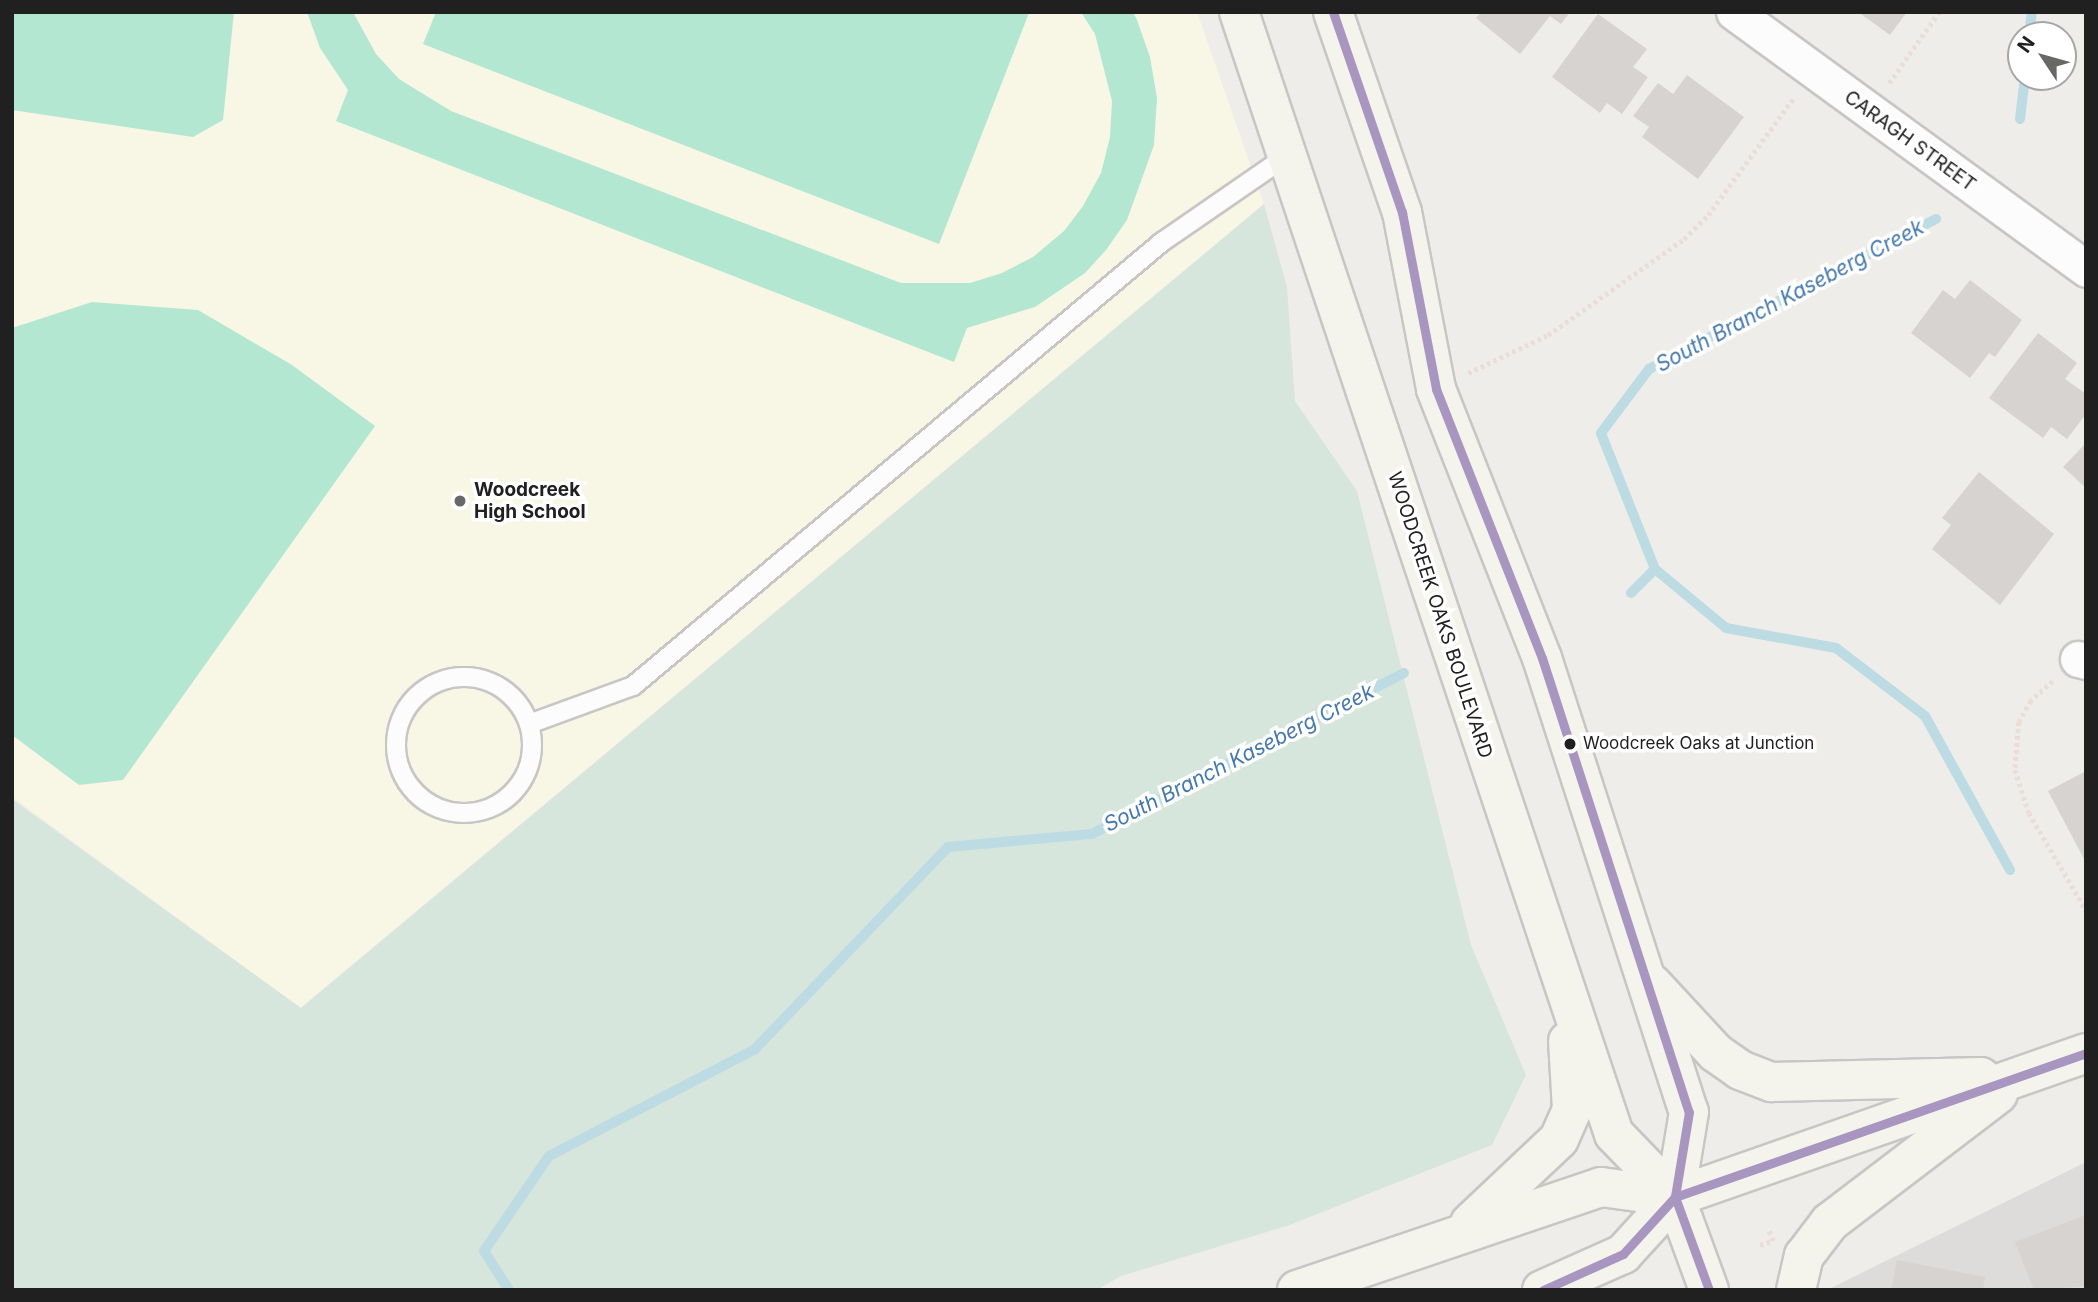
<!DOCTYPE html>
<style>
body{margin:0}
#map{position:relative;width:2098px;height:1302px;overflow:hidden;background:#efede9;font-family:Inter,sans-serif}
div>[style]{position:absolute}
.residential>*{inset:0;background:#dedcda}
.education>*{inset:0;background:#f8f7e5}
.wetland>*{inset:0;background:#d7e6dc}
.pitch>*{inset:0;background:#b3e7d1}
.stream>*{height:10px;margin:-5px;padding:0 5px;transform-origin:5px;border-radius:5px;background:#bcdbe3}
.building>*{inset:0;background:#d6d3d0}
.path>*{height:4.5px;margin-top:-2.25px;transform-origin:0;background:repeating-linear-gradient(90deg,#ecdcd9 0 3.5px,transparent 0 7px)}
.roads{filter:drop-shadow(2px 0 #c7c6c5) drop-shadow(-2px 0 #c7c6c5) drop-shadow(0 2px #c7c6c5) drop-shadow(0 -2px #c7c6c5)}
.service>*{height:18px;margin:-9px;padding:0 9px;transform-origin:9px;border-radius:9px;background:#fdfcfc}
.service>.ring{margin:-9px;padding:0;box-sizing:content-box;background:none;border:18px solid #fdfcfc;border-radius:50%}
.minor>*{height:35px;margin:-17.5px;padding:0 17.5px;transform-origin:17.5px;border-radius:17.5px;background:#fdfcfc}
.secondary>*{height:38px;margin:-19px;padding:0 19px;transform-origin:19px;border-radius:19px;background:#f4f4ec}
.bus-1>*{height:9px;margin:-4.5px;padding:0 4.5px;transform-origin:4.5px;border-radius:4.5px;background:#a895c0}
.dots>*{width:19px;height:19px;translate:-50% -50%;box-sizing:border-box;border:4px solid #fff;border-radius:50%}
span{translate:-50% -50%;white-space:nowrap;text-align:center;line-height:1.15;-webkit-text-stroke:7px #fff;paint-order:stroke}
.bus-label{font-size:17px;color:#202020}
.left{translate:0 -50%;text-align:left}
.street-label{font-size:19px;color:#202020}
.poi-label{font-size:19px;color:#202020;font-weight:700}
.water-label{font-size:21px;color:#4579ad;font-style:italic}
.frame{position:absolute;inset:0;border:14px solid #202020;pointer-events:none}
.north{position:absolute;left:2007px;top:21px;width:70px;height:70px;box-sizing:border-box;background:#fff;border:2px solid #a6a6a6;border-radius:50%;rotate:306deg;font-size:19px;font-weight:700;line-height:28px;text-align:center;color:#202020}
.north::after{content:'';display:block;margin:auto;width:24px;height:32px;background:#686866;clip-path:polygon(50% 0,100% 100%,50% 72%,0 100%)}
</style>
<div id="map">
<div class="residential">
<div style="clip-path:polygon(2086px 1162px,2086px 1290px,1827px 1290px)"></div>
</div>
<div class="education">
<div style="clip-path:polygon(12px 12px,1197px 12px,1264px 204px,300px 1008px,12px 797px)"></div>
</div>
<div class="wetland">
<div style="clip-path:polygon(1264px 204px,1287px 287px,1295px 401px,1357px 491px,1471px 945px,1526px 1075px,1492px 1145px,1287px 1226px,1121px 1276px,1097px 1290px,12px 1290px,12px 799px,301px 1008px)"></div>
</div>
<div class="pitch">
<div style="clip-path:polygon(12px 12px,234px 12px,223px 120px,193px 137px,12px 110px)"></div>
<div style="clip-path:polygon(307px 12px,353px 12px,376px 54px,399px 79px,451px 111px,901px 283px,970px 283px,1002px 273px,1033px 257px,1064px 231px,1083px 206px,1101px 173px,1110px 137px,1112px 101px,1095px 34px,1081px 12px,1133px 12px,1137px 20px,1150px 57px,1157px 98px,1154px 145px,1127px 220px,1106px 250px,1085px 273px,1035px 307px,967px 328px,954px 362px,336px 121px,348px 90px,320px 48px)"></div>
<div style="clip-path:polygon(436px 12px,1027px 12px,1029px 13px,939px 244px,423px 44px)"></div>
<div style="clip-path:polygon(92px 302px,198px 310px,292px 365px,375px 426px,123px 780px,79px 785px,12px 735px,12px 328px)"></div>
</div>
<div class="stream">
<div style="left:2029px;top:35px;width:23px;rotate:-83deg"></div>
<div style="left:2020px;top:119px;width:42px;rotate:-83.2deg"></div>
<div style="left:1655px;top:569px;width:92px;rotate:39.7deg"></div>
<div style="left:1726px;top:628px;width:112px;rotate:10.3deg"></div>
<div style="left:1836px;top:648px;width:112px;rotate:37.4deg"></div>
<div style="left:1925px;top:716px;width:176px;rotate:61.1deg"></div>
<div style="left:1631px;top:593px;width:34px;rotate:-45deg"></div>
<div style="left:1655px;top:569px;width:146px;rotate:-111.7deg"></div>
<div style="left:1601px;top:433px;width:80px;rotate:-53.1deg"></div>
<div style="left:1649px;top:369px;width:324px;rotate:-27.6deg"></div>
<div style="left:509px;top:1290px;width:46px;rotate:-122.7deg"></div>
<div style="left:484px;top:1251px;width:115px;rotate:-55.6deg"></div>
<div style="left:549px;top:1156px;width:232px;rotate:-27.4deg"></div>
<div style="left:755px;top:1049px;width:279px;rotate:-46.3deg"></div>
<div style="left:948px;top:847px;width:145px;rotate:-5.2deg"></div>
<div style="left:1092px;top:834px;width:351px;rotate:-27.3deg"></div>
</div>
<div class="building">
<div style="clip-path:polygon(1481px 12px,1570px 12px,1561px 24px,1550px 16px,1520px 54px,1476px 18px)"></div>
<div style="clip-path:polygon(1858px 12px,1907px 12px,1890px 35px)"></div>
<div style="clip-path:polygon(1598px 14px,1647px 49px,1633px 67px,1648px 77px,1622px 114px,1607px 103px,1600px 113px,1552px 77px)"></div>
<div style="clip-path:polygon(1687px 75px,1744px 117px,1698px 179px,1642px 137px,1649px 127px,1633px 116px,1658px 83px,1673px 94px)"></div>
<div style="clip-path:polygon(1970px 280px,2022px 320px,1995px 357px,1989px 353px,1970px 378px,1911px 333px,1943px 290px,1955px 299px)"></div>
<div style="clip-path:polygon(2038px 333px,2077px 363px,2065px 379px,2086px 394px,2086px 414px,2067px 439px,2051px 427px,2043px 438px,1989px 398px)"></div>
<div style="clip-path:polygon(2086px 443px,2086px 488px,2063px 467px)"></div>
<div style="clip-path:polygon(1979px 472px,2054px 534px,2000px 605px,1932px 549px,1951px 525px,1942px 518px)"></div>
<div style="clip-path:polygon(2086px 771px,2086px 858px,2084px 859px,2048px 791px)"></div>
<div style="clip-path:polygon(2086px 1215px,2086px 1286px,2034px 1290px,2015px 1242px)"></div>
<div style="clip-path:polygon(1897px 1260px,1985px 1277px,1983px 1290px,1891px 1290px)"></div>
</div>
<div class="path">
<div style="left:1889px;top:83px;width:87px;rotate:-54.8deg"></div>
<div style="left:1468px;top:373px;width:89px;rotate:-25.4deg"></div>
<div style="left:1548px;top:335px;width:166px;rotate:-35.2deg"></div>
<div style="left:1684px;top:239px;width:34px;rotate:-45deg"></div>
<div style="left:1708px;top:215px;width:147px;rotate:-53.8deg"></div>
<div style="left:2053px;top:681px;width:30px;rotate:138deg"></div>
<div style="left:2031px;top:701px;width:24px;rotate:120deg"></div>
<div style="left:2019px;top:722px;width:48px;rotate:94.8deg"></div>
<div style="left:2015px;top:770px;width:45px;rotate:72deg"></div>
<div style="left:2029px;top:813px;width:113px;rotate:59.6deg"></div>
<div style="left:1760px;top:1245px;width:14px;rotate:-17deg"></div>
<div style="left:1773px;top:1241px;width:13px;rotate:-113deg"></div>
</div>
<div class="roads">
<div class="service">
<div class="ring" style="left:396px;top:677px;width:118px;height:118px"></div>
<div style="left:529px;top:724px;width:111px;rotate:-20.1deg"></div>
<div style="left:633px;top:686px;width:691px;rotate:-40.01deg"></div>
<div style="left:1162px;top:242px;width:153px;rotate:-34.6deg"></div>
</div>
<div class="minor">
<div style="left:1734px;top:12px;width:436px;rotate:36.1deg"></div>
<div style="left:2078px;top:659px;width:8px;rotate:14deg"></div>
</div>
<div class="secondary">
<div style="left:1239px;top:12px;width:1183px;rotate:71.52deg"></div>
<div style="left:1614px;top:1134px;width:88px;rotate:45.9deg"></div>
<div style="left:1675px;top:1197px;width:99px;rotate:69.9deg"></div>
<div style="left:1333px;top:12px;width:212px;rotate:71deg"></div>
<div style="left:1402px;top:212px;width:180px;rotate:79.1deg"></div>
<div style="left:1436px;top:389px;width:289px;rotate:68.5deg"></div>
<div style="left:1542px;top:658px;width:477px;rotate:72.1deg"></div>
<div style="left:1689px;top:1112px;width:86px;rotate:99.4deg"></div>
<div style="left:1652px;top:984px;width:94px;rotate:47.2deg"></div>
<div style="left:1716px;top:1053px;width:29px;rotate:35deg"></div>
<div style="left:1740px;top:1070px;width:34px;rotate:21deg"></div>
<div style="left:1772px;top:1082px;width:209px;rotate:-1.4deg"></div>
<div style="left:1470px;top:1223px;width:122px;rotate:-43.3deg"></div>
<div style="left:1559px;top:1139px;width:32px;rotate:-66deg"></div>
<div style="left:1572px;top:1110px;width:69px;rotate:-93.3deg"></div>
<div style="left:1297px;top:1290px;width:321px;rotate:-18.7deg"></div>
<div style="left:1601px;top:1187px;width:75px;rotate:7.7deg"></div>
<div style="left:1675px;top:1197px;width:435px;rotate:-19.3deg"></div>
<div style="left:1542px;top:1290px;width:89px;rotate:-24deg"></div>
<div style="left:1623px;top:1254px;width:77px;rotate:-47.6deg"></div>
<div style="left:1796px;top:1290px;width:35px;rotate:-77deg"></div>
<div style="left:1804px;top:1256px;width:43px;rotate:-52.6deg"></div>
<div style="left:1830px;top:1222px;width:211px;rotate:-37.3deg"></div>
</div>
</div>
<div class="bus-1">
<div style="left:1333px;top:12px;width:212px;rotate:71deg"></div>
<div style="left:1402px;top:212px;width:180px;rotate:79.1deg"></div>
<div style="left:1436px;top:389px;width:289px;rotate:68.5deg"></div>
<div style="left:1542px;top:658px;width:477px;rotate:72.1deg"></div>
<div style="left:1689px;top:1112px;width:86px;rotate:99.4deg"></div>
<div style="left:1675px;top:1197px;width:99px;rotate:69.9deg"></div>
<div style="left:1543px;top:1290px;width:88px;rotate:-24.2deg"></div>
<div style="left:1623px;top:1254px;width:77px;rotate:-47.6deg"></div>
<div style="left:1675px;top:1197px;width:435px;rotate:-19.3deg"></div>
</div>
<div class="dots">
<div style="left:460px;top:501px;background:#686866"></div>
<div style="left:1570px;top:744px;background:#202020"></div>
</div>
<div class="bus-label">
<span class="left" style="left:1583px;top:744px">Woodcreek Oaks at Junction</span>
</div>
<div class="street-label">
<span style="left:1910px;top:141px;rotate:36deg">CARAGH STREET</span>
<span style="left:1440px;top:615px;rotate:72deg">WOODCREEK OAKS BOULEVARD</span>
</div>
<div class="poi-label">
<span class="left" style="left:474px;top:501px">Woodcreek<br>High School</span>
</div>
<div class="water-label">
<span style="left:1790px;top:296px;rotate:-28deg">South Branch Kaseberg Creek</span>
<span style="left:1239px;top:758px;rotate:-27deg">South Branch Kaseberg Creek</span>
</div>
<div class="frame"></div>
<div class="north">N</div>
</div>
